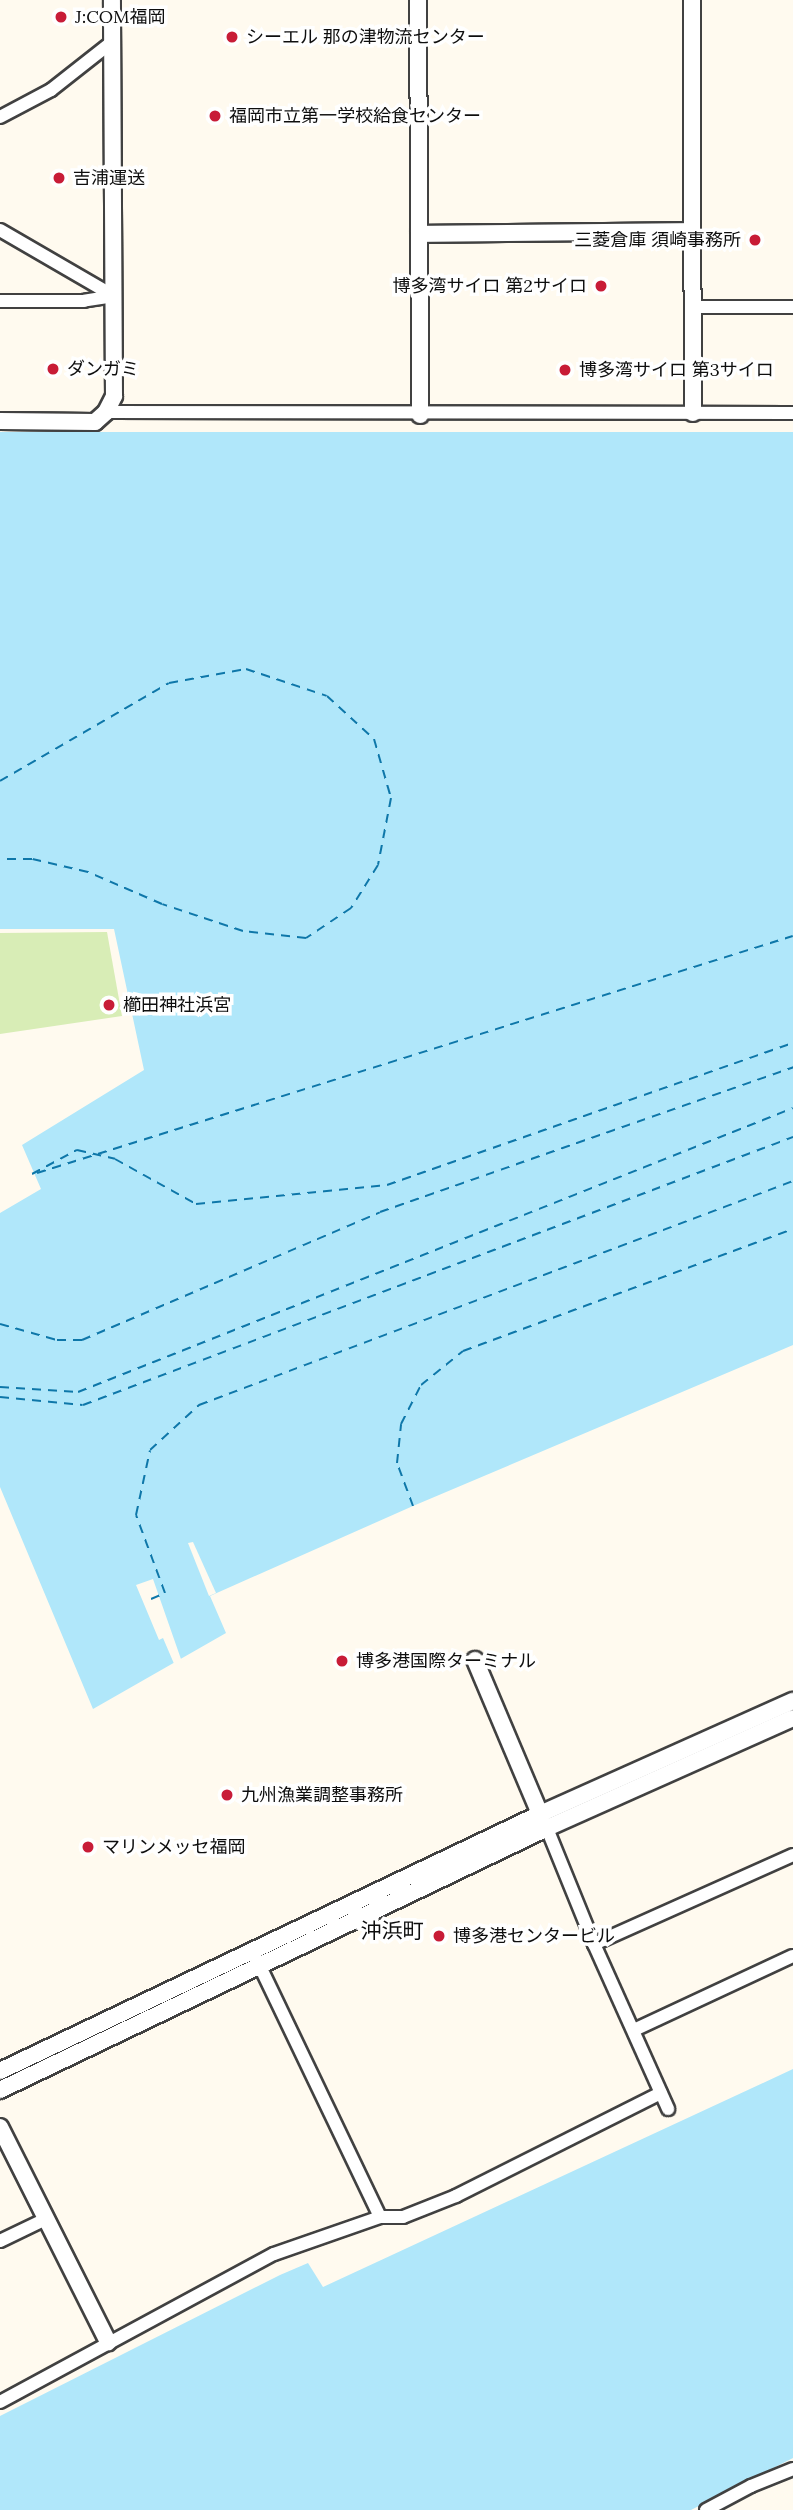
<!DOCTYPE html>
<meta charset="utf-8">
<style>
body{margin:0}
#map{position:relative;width:793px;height:2510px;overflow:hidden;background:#fffaef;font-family:Lora,"Noto Sans JP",serif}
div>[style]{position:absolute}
.green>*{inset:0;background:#d8edb6}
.water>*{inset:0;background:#b0e7fa}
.pier>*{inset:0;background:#fffaef}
.ferry>*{height:2px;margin-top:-1px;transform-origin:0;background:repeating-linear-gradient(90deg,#0e77a9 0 9px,transparent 0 16px)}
.roads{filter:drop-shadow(2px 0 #414141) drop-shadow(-2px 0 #414141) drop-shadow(0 2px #414141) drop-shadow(0 -2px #414141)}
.minor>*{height:12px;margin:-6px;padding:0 6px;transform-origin:6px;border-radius:6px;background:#fff}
.tertiary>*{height:16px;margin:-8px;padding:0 8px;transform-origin:8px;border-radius:8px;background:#fff}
.dots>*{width:19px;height:19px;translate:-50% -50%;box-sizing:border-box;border:4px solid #fff;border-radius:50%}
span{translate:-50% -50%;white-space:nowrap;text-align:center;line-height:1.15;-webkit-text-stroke:7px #fff;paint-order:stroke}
.poi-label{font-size:18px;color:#0e0e0e}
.left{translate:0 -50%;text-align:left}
.right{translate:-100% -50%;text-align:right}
.quarter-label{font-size:21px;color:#0e0e0e}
</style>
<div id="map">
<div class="green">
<div style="clip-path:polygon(107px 932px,122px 1016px,0 1034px,0 933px)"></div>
</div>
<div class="water">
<div style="clip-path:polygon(0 432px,793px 432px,793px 1345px,413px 1506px,210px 1596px,226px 1633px,93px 1709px,0 1487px,0 1213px,41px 1189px,22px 1145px,144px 1070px,114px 929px,0 929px)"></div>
<div style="clip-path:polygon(793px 2069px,793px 2458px,691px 2510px,0 2510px,0 2416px,280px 2275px,308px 2263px,323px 2287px)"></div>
</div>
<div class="pier">
<div style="clip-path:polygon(193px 1542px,216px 1593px,209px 1596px,188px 1543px)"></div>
<div style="clip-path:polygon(153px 1579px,182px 1662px,175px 1666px,163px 1638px,159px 1640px,136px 1585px)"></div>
</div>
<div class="ferry">
<div style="left:0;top:781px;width:195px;rotate:-30.1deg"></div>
<div style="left:169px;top:683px;width:78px;rotate:-10.3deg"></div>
<div style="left:246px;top:669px;width:85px;rotate:18.4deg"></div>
<div style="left:327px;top:696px;width:64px;rotate:42.5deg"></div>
<div style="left:374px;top:739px;width:61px;rotate:73.9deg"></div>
<div style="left:391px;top:798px;width:68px;rotate:101deg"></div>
<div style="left:378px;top:865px;width:51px;rotate:122.1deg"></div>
<div style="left:351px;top:908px;width:54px;rotate:146.3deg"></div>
<div style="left:306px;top:938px;width:63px;rotate:-173.7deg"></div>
<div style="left:243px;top:931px;width:85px;rotate:-161.6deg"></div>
<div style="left:162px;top:904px;width:81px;rotate:-156.6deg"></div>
<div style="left:88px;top:872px;width:57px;rotate:-166.9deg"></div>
<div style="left:32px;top:859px;width:32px;rotate:180deg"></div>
<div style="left:37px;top:1173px;width:792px;rotate:-17.41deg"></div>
<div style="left:32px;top:1174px;width:51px;rotate:-28.1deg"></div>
<div style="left:77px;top:1150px;width:39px;rotate:13deg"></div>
<div style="left:115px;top:1159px;width:93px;rotate:29.1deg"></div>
<div style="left:196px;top:1204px;width:192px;rotate:-5.7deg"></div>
<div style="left:387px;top:1185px;width:430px;rotate:-19.3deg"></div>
<div style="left:0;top:1324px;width:59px;rotate:15.7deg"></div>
<div style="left:57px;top:1340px;width:25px"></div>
<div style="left:82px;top:1340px;width:324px;rotate:-23.2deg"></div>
<div style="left:380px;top:1212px;width:438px;rotate:-19.3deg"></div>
<div style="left:0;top:1387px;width:78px;rotate:3.7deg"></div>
<div style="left:78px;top:1392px;width:769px;rotate:-21.66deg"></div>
<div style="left:0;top:1397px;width:83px;rotate:5.5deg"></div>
<div style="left:83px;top:1405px;width:759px;rotate:-20.68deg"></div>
<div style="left:413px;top:1506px;width:46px;rotate:-110.4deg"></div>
<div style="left:397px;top:1463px;width:39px;rotate:-84deg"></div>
<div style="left:401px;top:1424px;width:44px;rotate:-62.9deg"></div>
<div style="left:421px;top:1385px;width:54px;rotate:-39deg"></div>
<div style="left:463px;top:1351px;width:352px;rotate:-20.3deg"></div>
<div style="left:151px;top:1599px;width:15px;rotate:-23deg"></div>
<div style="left:165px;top:1593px;width:83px;rotate:-110.4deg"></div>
<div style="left:136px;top:1515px;width:66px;rotate:-77.8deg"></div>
<div style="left:150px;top:1450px;width:67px;rotate:-42.6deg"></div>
<div style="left:199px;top:1405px;width:635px;rotate:-20.66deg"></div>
</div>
<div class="roads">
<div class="minor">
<div style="left:0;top:117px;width:58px;rotate:-27.9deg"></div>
<div style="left:51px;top:90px;width:78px;rotate:-38.2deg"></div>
<div style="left:0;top:230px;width:132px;rotate:30.1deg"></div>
<div style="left:114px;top:296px;width:30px;rotate:171deg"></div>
<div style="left:84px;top:301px;width:84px;rotate:180deg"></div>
<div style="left:693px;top:307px;width:100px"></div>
<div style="left:106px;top:412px;width:687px;rotate:0.08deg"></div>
<div style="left:544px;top:1821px;width:133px;rotate:67.9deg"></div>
<div style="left:594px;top:1944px;width:181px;rotate:65.8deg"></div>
<div style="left:594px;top:1944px;width:218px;rotate:-24.1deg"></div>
<div style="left:256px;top:1958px;width:287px;rotate:64.4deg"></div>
<div style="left:634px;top:2030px;width:175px;rotate:-25deg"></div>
<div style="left:0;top:2241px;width:51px;rotate:-25.6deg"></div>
<div style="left:0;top:2402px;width:311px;rotate:-28.4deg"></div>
<div style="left:274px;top:2254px;width:112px;rotate:-19.2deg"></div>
<div style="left:380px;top:2217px;width:23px"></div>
<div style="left:403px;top:2217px;width:57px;rotate:-21.6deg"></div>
<div style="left:456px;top:2196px;width:229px;rotate:-26.7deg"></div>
<div style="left:706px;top:2510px;width:51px;rotate:-28.1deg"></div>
<div style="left:751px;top:2486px;width:45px;rotate:-22deg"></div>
</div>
<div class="tertiary">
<div style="left:418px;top:0;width:415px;rotate:89.7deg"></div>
<div style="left:692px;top:0;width:413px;rotate:89.9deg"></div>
<div style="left:419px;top:234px;width:273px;rotate:-0.6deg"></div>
<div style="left:0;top:421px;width:95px;rotate:0.6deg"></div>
<div style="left:95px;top:422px;width:15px;rotate:-42deg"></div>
<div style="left:106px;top:412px;width:18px;rotate:-63deg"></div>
<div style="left:114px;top:396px;width:396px;rotate:-90.3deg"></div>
<div style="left:475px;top:1660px;width:167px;rotate:67.1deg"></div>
<div style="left:0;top:2071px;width:598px;rotate:-25.45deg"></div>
<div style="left:540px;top:1814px;width:277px;rotate:-24.1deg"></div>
<div style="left:0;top:2090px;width:607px;rotate:-25.59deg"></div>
<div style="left:547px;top:1828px;width:269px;rotate:-24.1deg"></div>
<div style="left:0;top:2127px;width:241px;rotate:63.3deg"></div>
</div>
</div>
<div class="dots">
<div style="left:61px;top:17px;background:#c81c37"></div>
<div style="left:232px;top:37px;background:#c81c37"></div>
<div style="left:215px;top:116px;background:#c81c37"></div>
<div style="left:59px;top:178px;background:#c81c37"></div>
<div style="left:755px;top:240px;background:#c81c37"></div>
<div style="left:601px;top:286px;background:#c81c37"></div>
<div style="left:53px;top:369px;background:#c81c37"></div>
<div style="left:565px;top:370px;background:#c81c37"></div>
<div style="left:109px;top:1005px;background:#c81c37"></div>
<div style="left:342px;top:1661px;background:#c81c37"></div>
<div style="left:227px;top:1795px;background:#c81c37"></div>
<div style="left:88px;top:1847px;background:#c81c37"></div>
<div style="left:439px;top:1936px;background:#c81c37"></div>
</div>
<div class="poi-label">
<span class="left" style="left:75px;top:17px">J:COM福岡</span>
<span class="left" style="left:246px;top:37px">シーエル 那の津物流センター</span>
<span class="left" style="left:229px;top:116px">福岡市立第一学校給食センター</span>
<span class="left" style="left:73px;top:178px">吉浦運送</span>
<span class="right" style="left:741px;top:240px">三菱倉庫 須崎事務所</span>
<span class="right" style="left:587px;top:286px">博多湾サイロ 第2サイロ</span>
<span class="left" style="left:67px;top:369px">ダンガミ</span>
<span class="left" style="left:579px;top:370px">博多湾サイロ 第3サイロ</span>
<span class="left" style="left:123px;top:1005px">櫛田神社浜宮</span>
<span class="left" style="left:356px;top:1661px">博多港国際ターミナル</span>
<span class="left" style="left:241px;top:1795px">九州漁業調整事務所</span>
<span class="left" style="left:102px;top:1847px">マリンメッセ福岡</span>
<span class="left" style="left:453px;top:1936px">博多港センタービル</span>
</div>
<div class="quarter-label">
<span style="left:392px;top:1931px">沖浜町</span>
</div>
</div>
